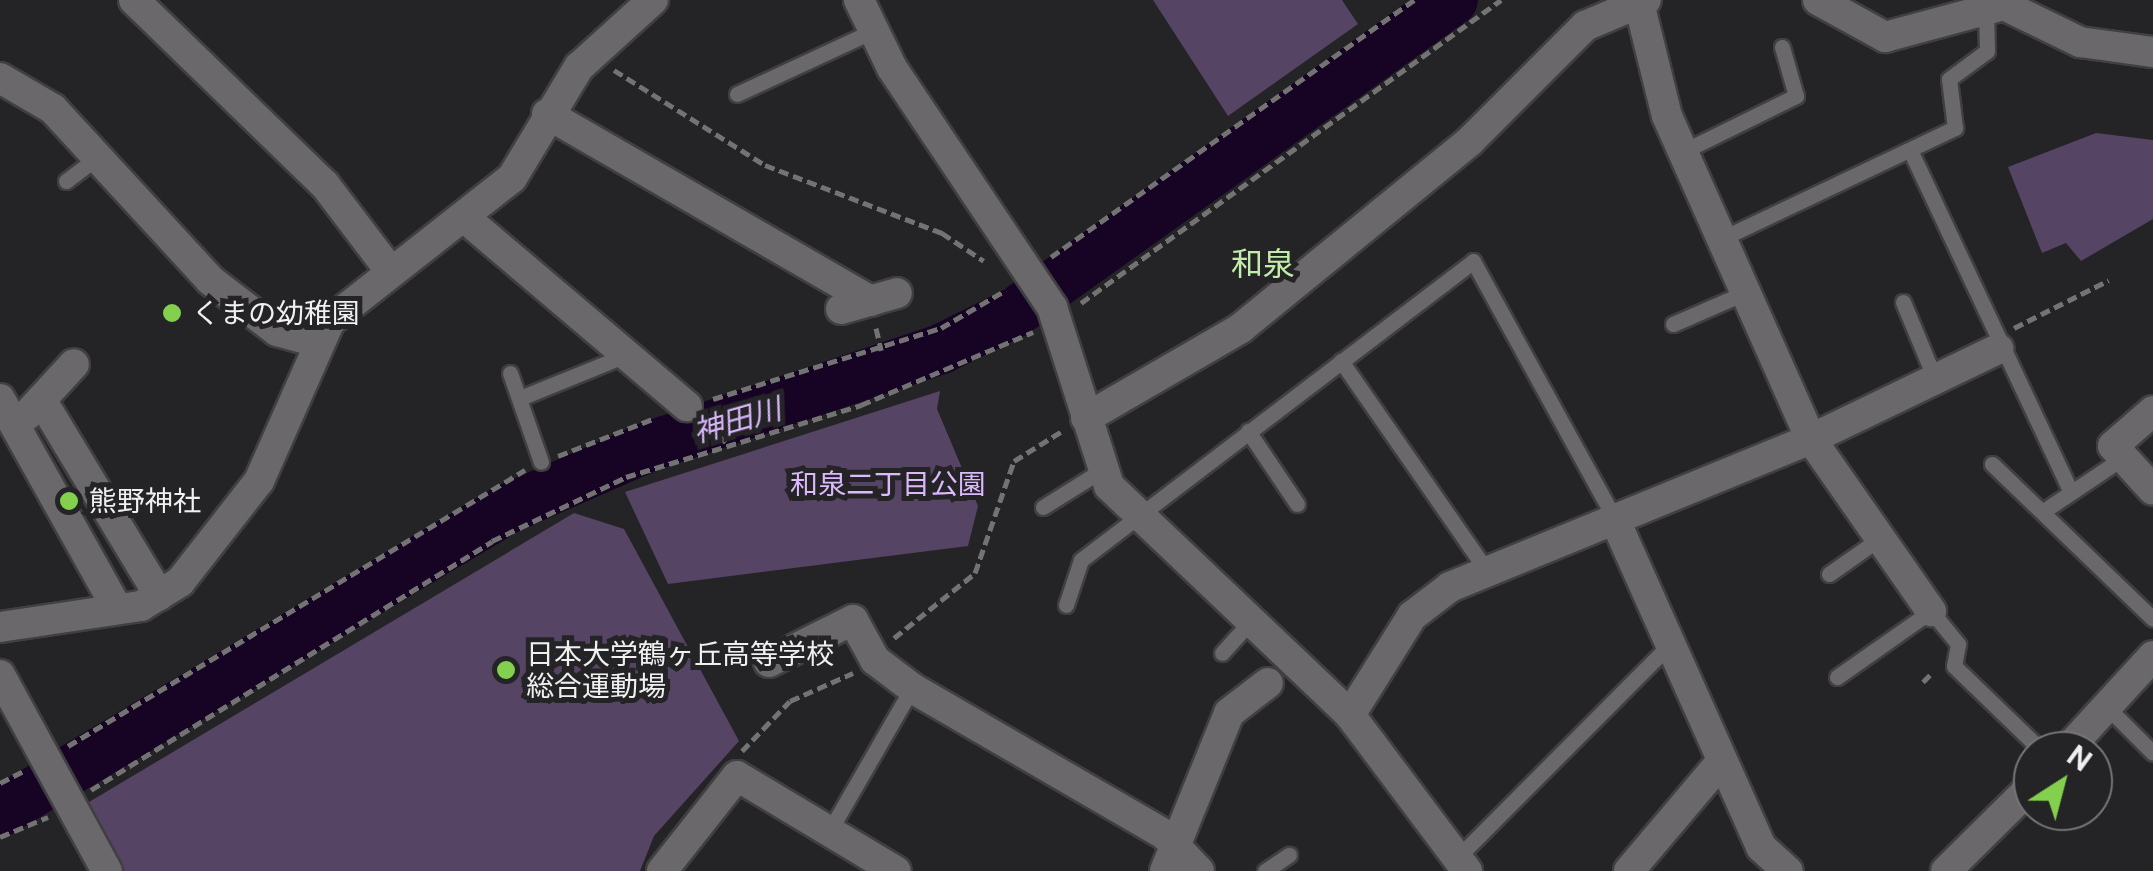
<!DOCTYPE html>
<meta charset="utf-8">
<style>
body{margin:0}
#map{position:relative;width:2153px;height:871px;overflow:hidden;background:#242325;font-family:"Public Sans","Noto Sans JP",sans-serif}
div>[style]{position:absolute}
.green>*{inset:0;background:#554464}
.river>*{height:50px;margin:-25px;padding:0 25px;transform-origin:25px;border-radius:25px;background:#170425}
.path>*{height:5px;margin-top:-2.5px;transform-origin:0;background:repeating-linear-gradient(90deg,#747374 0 10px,transparent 0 15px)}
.roads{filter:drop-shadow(2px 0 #403f41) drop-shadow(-2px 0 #403f41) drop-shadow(0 2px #403f41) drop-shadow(0 -2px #403f41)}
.lane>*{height:15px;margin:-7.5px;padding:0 7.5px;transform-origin:7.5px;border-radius:7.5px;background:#6a686b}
.street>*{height:30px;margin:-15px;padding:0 15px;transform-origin:15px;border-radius:15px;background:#6a686b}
.dots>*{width:28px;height:28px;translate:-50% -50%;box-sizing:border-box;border:5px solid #242325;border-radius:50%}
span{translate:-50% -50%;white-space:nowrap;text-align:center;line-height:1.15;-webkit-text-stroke:10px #242325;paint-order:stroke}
.poi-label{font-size:28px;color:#f1f0f1}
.left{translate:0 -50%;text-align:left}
.park-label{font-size:28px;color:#dbb9fc}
.water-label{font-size:30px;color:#d7b5f8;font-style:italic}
.quarter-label{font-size:32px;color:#c1eca9}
.north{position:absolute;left:2013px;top:731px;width:100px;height:100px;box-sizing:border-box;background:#242325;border:2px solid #767577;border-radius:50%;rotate:36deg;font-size:28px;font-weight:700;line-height:40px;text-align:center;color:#f1f0f1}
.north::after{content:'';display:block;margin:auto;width:35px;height:45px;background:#83d04e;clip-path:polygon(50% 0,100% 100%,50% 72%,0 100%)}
</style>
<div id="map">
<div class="green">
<div style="clip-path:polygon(1153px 0,1342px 0,1358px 24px,1228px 116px)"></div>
<div style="clip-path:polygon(2096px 133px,2153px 140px,2153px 219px,2081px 261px,2066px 243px,2042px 253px,2008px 167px)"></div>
<div style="clip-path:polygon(940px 391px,937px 409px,978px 506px,968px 546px,668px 584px,625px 492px)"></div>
<div style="clip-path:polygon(574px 513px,624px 529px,739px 741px,654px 836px,640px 871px,123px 871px,84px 805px)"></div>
</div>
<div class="river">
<div style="left:0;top:812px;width:591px;rotate:-30.86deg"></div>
<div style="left:507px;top:509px;width:159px;rotate:-23.7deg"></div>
<div style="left:653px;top:445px;width:304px;rotate:-18.4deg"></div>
<div style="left:941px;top:349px;width:81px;rotate:-26.3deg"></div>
<div style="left:1014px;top:313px;width:539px;rotate:-35.49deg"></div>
</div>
<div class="path">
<div style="left:614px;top:70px;width:178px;rotate:32.2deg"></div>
<div style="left:765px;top:165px;width:190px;rotate:21deg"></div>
<div style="left:942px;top:233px;width:50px;rotate:33.7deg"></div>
<div style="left:1051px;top:257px;width:445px;rotate:-35.3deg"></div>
<div style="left:1081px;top:303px;width:518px;rotate:-35.81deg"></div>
<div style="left:876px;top:328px;width:23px;rotate:77deg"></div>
<div style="left:2014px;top:328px;width:106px;rotate:-26.8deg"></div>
<div style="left:713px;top:399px;width:239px;rotate:-17.3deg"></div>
<div style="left:941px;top:328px;width:75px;rotate:-30.3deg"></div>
<div style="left:708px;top:425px;width:29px;rotate:44deg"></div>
<div style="left:558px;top:456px;width:104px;rotate:-21.4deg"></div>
<div style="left:894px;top:638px;width:104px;rotate:-38.7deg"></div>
<div style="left:975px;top:573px;width:119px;rotate:-70.8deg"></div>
<div style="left:1014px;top:461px;width:57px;rotate:-32deg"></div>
<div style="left:1923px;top:682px;width:14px;rotate:-45deg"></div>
<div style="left:68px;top:746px;width:534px;rotate:-31.13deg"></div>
<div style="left:742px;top:751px;width:69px;rotate:-46.2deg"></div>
<div style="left:790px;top:701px;width:69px;rotate:-24deg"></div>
<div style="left:0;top:783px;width:27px;rotate:-27deg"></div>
<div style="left:91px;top:790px;width:472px;rotate:-31.8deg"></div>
<div style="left:492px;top:541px;width:148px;rotate:-25.5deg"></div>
<div style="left:626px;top:477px;width:246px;rotate:-17deg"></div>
<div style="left:861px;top:405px;width:187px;rotate:-23deg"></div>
<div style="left:0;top:837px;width:52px;rotate:-22.6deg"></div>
</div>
<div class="roads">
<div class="lane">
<div style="left:737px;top:94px;width:150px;rotate:-24.9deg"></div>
<div style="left:1910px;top:150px;width:378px;rotate:64.8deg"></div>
<div style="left:1684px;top:151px;width:125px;rotate:-26.2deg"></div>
<div style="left:1796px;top:96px;width:51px;rotate:-105.9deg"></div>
<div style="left:66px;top:181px;width:41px;rotate:-37.1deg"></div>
<div style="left:1725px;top:237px;width:255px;rotate:-25.4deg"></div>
<div style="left:1955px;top:128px;width:49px;rotate:-97deg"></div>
<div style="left:1949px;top:79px;width:47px;rotate:-36.4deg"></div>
<div style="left:1987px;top:51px;width:43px;rotate:-91.3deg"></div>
<div style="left:1903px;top:302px;width:83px;rotate:67.4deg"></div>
<div style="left:1673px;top:324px;width:83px;rotate:-23.5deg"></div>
<div style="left:1341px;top:361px;width:256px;rotate:55.2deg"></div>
<div style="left:510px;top:373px;width:94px;rotate:70.8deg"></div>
<div style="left:520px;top:398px;width:114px;rotate:-22.1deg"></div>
<div style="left:1248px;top:431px;width:88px;rotate:56.1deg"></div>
<div style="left:1992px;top:464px;width:223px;rotate:43.9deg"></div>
<div style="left:1043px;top:507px;width:70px;rotate:-32.1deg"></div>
<div style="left:2045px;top:510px;width:92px;rotate:-33.9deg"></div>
<div style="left:1829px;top:574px;width:62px;rotate:-35.2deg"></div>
<div style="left:1066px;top:605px;width:47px;rotate:-71.6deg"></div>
<div style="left:1081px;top:560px;width:493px;rotate:-37.3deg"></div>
<div style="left:1473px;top:261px;width:293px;rotate:61.2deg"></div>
<div style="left:1222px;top:653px;width:40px;rotate:-48deg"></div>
<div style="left:1837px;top:677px;width:115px;rotate:-35.1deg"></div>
<div style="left:1931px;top:611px;width:43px;rotate:50.7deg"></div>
<div style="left:1958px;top:644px;width:22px;rotate:100deg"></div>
<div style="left:1954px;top:666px;width:122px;rotate:44deg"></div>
<div style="left:2106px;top:706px;width:66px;rotate:45deg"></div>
<div style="left:830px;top:830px;width:164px;rotate:-60deg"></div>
<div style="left:1458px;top:857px;width:299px;rotate:-45.1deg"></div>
<div style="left:1265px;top:871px;width:29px;rotate:-34deg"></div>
</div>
<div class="street">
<div style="left:134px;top:0;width:266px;rotate:44.1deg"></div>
<div style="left:325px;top:185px;width:109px;rotate:52.8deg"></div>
<div style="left:859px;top:0;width:76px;rotate:64.1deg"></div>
<div style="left:892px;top:68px;width:288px;rotate:56.2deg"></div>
<div style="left:1052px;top:307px;width:188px;rotate:72.3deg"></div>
<div style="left:1109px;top:486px;width:332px;rotate:43.5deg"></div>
<div style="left:1350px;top:715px;width:195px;rotate:53.1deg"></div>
<div style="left:1818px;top:0;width:77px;rotate:28.9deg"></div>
<div style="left:1885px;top:37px;width:123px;rotate:-15.1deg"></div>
<div style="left:2004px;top:5px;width:85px;rotate:26deg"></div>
<div style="left:2080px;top:42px;width:74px;rotate:7.8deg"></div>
<div style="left:1639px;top:3px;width:116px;rotate:76.1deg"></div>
<div style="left:1667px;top:116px;width:354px;rotate:66deg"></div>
<div style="left:1811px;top:439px;width:210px;rotate:55.1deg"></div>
<div style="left:0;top:78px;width:61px;rotate:30.3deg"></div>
<div style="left:53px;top:109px;width:232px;rotate:47.4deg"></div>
<div style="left:210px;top:280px;width:84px;rotate:37.3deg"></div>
<div style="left:277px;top:331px;width:41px;rotate:15.4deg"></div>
<div style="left:547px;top:114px;width:374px;rotate:30deg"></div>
<div style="left:465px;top:218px;width:291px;rotate:40.3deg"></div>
<div style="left:841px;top:309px;width:58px;rotate:-15.9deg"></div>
<div style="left:0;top:399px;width:240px;rotate:60.8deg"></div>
<div style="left:42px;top:401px;width:227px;rotate:58.9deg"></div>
<div style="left:2153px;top:411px;width:53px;rotate:138.8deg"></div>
<div style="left:2113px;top:446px;width:59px;rotate:47.7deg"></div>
<div style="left:27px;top:415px;width:69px;rotate:-47.3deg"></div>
<div style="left:1086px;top:418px;width:179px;rotate:-30.1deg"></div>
<div style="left:1241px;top:328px;width:296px;rotate:-39.2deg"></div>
<div style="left:1470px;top:141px;width:163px;rotate:-45deg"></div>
<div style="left:1585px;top:26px;width:66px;rotate:-23.1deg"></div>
<div style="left:1614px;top:518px;width:360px;rotate:65.9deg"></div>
<div style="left:1761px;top:847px;width:36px;rotate:42deg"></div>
<div style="left:0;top:627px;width:143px;rotate:-8.5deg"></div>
<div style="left:141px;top:606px;width:46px;rotate:-31.6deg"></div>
<div style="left:180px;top:582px;width:128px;rotate:-52deg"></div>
<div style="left:259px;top:481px;width:175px;rotate:-66.1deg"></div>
<div style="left:330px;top:321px;width:231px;rotate:-38.2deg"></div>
<div style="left:512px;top:178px;width:130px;rotate:-58.9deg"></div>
<div style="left:579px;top:67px;width:100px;rotate:-42.2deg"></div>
<div style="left:769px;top:662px;width:94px;rotate:-26.6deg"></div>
<div style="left:853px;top:620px;width:46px;rotate:61.2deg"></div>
<div style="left:875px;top:660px;width:46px;rotate:37.1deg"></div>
<div style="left:912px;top:688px;width:291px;rotate:30.1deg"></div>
<div style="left:1164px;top:834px;width:51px;rotate:46.6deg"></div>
<div style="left:0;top:675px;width:223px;rotate:61.4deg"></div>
<div style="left:1350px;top:715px;width:117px;rotate:-57.9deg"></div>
<div style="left:1412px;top:616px;width:48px;rotate:-37.3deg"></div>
<div style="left:1450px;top:587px;width:390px;rotate:-22.3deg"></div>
<div style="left:1811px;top:439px;width:208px;rotate:-25.7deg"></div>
<div style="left:2066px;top:751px;width:129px;rotate:-47.5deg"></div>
<div style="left:662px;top:871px;width:121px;rotate:-51.7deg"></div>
<div style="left:737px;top:776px;width:185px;rotate:30.9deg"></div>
<div style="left:1165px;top:871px;width:170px;rotate:-67.9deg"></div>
<div style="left:1229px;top:713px;width:49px;rotate:-37.6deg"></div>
<div style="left:1629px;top:871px;width:143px;rotate:-49.8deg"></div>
<div style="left:1946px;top:871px;width:122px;rotate:-44.7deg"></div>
</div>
</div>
<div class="dots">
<div style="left:172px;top:313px;background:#83d04e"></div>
<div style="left:69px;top:501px;background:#83d04e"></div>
<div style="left:506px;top:670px;background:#83d04e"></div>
</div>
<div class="poi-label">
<span class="left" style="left:192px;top:313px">くまの幼稚園</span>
<span class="left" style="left:89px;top:501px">熊野神社</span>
<span class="left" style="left:526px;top:670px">日本大学鶴ヶ丘高等学校<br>総合運動場</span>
</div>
<div class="park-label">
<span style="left:888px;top:484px">和泉二丁目公園</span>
</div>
<div class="water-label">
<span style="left:737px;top:420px;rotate:-16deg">神田川</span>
</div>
<div class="quarter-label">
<span style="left:1263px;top:264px">和泉</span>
</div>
<div class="north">N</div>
</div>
